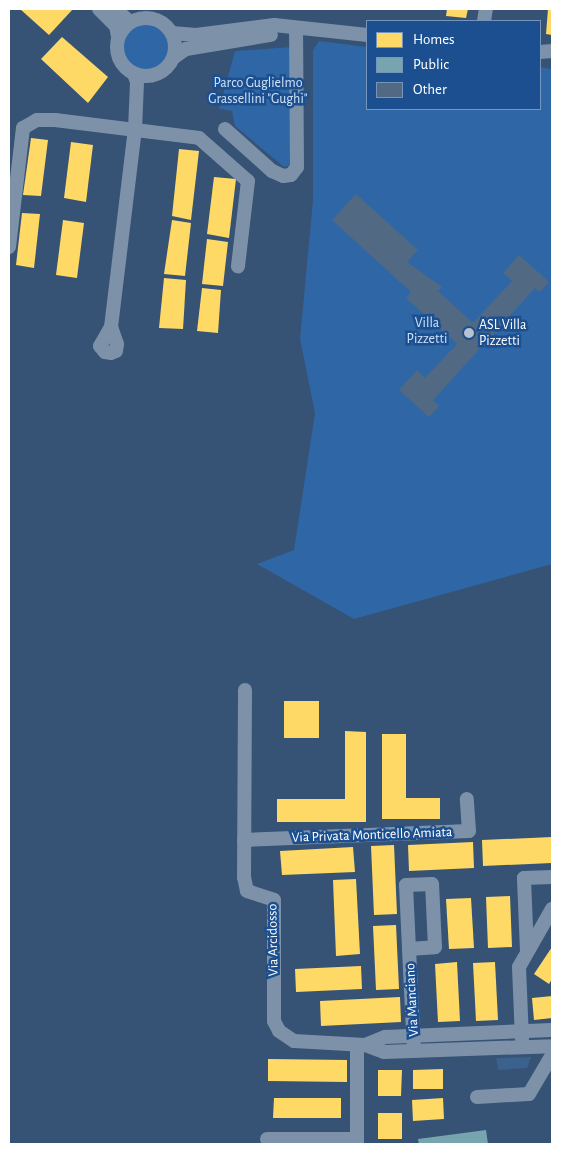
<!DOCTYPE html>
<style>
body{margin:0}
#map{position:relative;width:561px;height:1153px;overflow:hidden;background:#365274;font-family:"Alegreya Sans",sans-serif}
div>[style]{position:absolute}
.green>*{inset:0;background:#2f66a5}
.round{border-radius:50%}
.water>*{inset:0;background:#3b618d}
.homes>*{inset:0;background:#ffd966}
.public>*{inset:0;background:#76a5af}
.building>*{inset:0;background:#526984}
.minor>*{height:14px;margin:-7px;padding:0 7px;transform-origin:7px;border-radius:7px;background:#7d92a8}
.minor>.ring{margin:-7px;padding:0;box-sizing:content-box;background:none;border:14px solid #7d92a8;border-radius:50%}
.dots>*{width:14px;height:14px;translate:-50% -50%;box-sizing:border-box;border:2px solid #1b4f8f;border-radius:50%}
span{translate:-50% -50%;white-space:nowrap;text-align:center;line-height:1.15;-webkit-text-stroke:5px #1b4f8f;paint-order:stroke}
.park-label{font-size:14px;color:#cfe3fa}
.poi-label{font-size:14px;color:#fff}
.left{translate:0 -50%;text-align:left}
.street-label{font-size:14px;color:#fff}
.frame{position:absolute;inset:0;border:10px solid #fff;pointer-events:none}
.legend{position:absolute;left:366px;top:20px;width:175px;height:90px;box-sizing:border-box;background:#1b4f8f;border:1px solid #7695bc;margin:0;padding:6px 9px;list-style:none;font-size:15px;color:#fff}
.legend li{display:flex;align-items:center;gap:10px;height:25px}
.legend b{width:25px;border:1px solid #7695bc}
</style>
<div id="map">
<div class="green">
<div class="round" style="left:121px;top:22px;width:48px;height:48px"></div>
<div style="clip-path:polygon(319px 41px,367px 47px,367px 109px,540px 109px,540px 67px,552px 69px,552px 564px,354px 619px,257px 564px,294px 550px,315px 413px,300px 339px,313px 200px,313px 50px)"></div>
<div style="clip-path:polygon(291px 47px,290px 165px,284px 167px,235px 126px,232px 111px,219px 109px,235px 51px)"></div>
</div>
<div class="water">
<div style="clip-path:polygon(531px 1057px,527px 1068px,498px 1070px,496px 1058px)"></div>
</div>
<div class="homes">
<div style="clip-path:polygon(20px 9px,73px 9px,49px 35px)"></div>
<div style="clip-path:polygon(447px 9px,468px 9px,466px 18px,446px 16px)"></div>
<div style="clip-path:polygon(548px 9px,552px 9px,552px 35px,546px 34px)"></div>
<div style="clip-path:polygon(62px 37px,108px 77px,88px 103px,41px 59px)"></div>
<div style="clip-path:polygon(31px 138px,48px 140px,41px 196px,23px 195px)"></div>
<div style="clip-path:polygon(71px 142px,93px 145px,86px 202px,64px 198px)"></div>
<div style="clip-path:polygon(179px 149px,199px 151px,191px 220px,172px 216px)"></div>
<div style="clip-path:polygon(214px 177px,236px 179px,229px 238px,207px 234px)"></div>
<div style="clip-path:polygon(22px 213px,40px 214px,34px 268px,16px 265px)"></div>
<div style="clip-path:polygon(63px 220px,84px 223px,77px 278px,56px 275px)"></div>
<div style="clip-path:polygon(172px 220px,191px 223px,185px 276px,164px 274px)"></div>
<div style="clip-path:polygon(207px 239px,228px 242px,223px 286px,202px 284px)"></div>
<div style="clip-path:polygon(164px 278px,186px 280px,183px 329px,159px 328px)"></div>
<div style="clip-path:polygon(202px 288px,221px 290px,218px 333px,197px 331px)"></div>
<div style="clip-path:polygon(284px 701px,319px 701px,319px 738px,284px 738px)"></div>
<div style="clip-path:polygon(345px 731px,366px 732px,366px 822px,277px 822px,277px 799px,345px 799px)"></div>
<div style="clip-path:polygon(382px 734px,406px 734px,406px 798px,440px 798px,440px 819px,382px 819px)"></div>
<div style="clip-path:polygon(552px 837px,552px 863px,483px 866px,482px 840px)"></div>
<div style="clip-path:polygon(473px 842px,474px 868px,409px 871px,408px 845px)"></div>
<div style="clip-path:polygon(394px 845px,397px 914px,374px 915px,371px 846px)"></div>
<div style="clip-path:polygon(353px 847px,355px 872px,282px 875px,280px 851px)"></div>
<div style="clip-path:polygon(356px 879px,360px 954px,336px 956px,333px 880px)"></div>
<div style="clip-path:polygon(510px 896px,512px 947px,488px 948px,486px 897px)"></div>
<div style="clip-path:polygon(471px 898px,474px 948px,449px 949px,446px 899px)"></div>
<div style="clip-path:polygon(396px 925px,399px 989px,376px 990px,373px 926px)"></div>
<div style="clip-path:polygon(552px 947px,552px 979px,549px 984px,534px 974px)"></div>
<div style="clip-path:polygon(457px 962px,460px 1021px,438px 1022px,435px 964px)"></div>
<div style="clip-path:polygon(495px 962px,498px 1020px,476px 1021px,473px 963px)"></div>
<div style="clip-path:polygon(361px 966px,362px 989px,296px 992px,295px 969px)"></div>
<div style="clip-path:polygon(552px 996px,552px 1018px,534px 1020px,532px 998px)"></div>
<div style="clip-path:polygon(400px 997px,401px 1022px,321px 1026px,320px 1001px)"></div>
<div style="clip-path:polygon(268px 1059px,347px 1060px,347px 1082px,268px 1081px)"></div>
<div style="clip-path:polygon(443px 1069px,443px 1089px,413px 1089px,413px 1070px)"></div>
<div style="clip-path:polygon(378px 1070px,402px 1070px,401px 1096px,378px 1096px)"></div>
<div style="clip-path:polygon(274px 1098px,341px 1098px,341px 1118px,273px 1118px)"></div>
<div style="clip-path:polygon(443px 1098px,444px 1119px,413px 1121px,412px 1100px)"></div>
<div style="clip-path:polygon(378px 1113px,402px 1113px,402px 1139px,378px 1139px)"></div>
</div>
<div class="public">
<div style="clip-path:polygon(486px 1130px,488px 1144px,419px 1144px,418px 1139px)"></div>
</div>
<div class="building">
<div style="clip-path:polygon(356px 194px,418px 250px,407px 262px,442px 287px,438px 291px,473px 323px,512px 281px,503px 273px,519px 255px,549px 282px,540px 292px,535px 288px,433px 400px,439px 406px,429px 417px,399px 390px,417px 370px,425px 378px,457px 344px,406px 298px,411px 292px,332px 220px)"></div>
</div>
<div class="minor">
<div style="left:99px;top:9px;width:24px;rotate:45deg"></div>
<div style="left:116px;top:26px;width:10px;rotate:79deg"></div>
<div style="left:115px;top:9px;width:20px;rotate:41deg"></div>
<div class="ring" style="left:117px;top:18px;width:44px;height:44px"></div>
<div style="left:484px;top:21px;width:12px;rotate:-81deg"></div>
<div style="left:172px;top:33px;width:24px;rotate:5deg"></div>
<div style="left:196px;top:35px;width:79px;rotate:-7.3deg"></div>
<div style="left:274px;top:25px;width:94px;rotate:6.1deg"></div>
<div style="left:540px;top:52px;width:12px;rotate:-5deg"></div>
<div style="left:173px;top:58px;width:16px;rotate:-35deg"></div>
<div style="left:186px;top:49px;width:86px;rotate:-9.4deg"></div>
<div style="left:225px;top:129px;width:63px;rotate:41.8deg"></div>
<div style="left:272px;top:171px;width:12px;rotate:24deg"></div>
<div style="left:283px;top:176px;width:8px;rotate:-7deg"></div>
<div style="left:291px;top:175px;width:10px;rotate:-53deg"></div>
<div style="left:297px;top:167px;width:138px;rotate:-90.4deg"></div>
<div style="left:9px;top:247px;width:120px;rotate:-83.3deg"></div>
<div style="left:23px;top:128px;width:16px;rotate:-30deg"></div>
<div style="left:37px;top:120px;width:18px"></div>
<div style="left:55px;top:120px;width:145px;rotate:7.1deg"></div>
<div style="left:199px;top:138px;width:65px;rotate:41.3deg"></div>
<div style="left:248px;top:181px;width:86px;rotate:96.7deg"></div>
<div style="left:111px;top:327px;width:22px;rotate:120deg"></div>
<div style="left:100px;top:346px;width:8px;rotate:50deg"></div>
<div style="left:105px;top:352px;width:6px;rotate:9deg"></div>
<div style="left:111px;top:353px;width:5px;rotate:-22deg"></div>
<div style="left:116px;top:351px;width:7px;rotate:-82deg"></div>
<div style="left:117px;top:344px;width:18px;rotate:-109deg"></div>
<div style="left:111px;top:327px;width:198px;rotate:-83.1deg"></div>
<div style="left:135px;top:130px;width:48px;rotate:-87.6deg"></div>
<div style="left:137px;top:82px;width:9px;rotate:-111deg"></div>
<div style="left:245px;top:690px;width:187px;rotate:90.3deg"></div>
<div style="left:244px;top:877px;width:14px;rotate:78deg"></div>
<div style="left:247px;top:891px;width:28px;rotate:18deg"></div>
<div style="left:274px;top:900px;width:121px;rotate:90deg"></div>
<div style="left:274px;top:1021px;width:11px;rotate:63deg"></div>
<div style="left:279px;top:1031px;width:18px;rotate:34deg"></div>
<div style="left:294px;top:1041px;width:71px;rotate:3.2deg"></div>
<div style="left:365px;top:1045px;width:20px;rotate:20deg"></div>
<div style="left:384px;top:1052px;width:168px;rotate:-2deg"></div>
<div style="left:244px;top:840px;width:225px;rotate:-2.3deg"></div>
<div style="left:469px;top:831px;width:32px;rotate:-94deg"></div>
<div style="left:409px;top:949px;width:26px;rotate:-4deg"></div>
<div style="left:435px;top:947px;width:63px;rotate:-92.7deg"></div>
<div style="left:432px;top:884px;width:26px;rotate:178deg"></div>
<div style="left:406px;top:885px;width:64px;rotate:87.3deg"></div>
<div style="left:409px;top:949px;width:102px;rotate:87.2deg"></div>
<div style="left:527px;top:951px;width:73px;rotate:-92.4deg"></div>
<div style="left:524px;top:878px;width:28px;rotate:-2deg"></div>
<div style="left:522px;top:1039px;width:72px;rotate:-92.4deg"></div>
<div style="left:519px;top:967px;width:67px;rotate:-60.4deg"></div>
<div style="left:365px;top:1045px;width:22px;rotate:-22deg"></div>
<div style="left:385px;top:1037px;width:167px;rotate:-2.4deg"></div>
<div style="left:477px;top:1097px;width:52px;rotate:-3.3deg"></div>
<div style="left:529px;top:1094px;width:45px;rotate:-59.5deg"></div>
<div style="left:267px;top:1139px;width:90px"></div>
<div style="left:357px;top:1144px;width:99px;rotate:-90deg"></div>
</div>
<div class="dots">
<div style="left:469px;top:333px;background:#b9c2ce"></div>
</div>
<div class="park-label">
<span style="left:258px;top:91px">Parco Guglielmo<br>Grassellini "Gughi"</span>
<span style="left:427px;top:331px">Villa<br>Pizzetti</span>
</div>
<div class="poi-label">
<span class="left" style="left:479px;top:333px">ASL Villa<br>Pizzetti</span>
</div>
<div class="street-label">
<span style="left:372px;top:835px;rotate:-2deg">Via Privata Monticello Amiata</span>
<span style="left:273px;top:940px;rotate:-91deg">Via Arcidosso</span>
<span style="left:412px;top:1000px;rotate:-93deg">Via Manciano</span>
</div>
<div class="frame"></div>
<ul class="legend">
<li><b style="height:14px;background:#ffd966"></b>Homes</li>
<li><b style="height:14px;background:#76a5af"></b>Public</li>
<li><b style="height:14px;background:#526984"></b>Other</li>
</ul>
</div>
